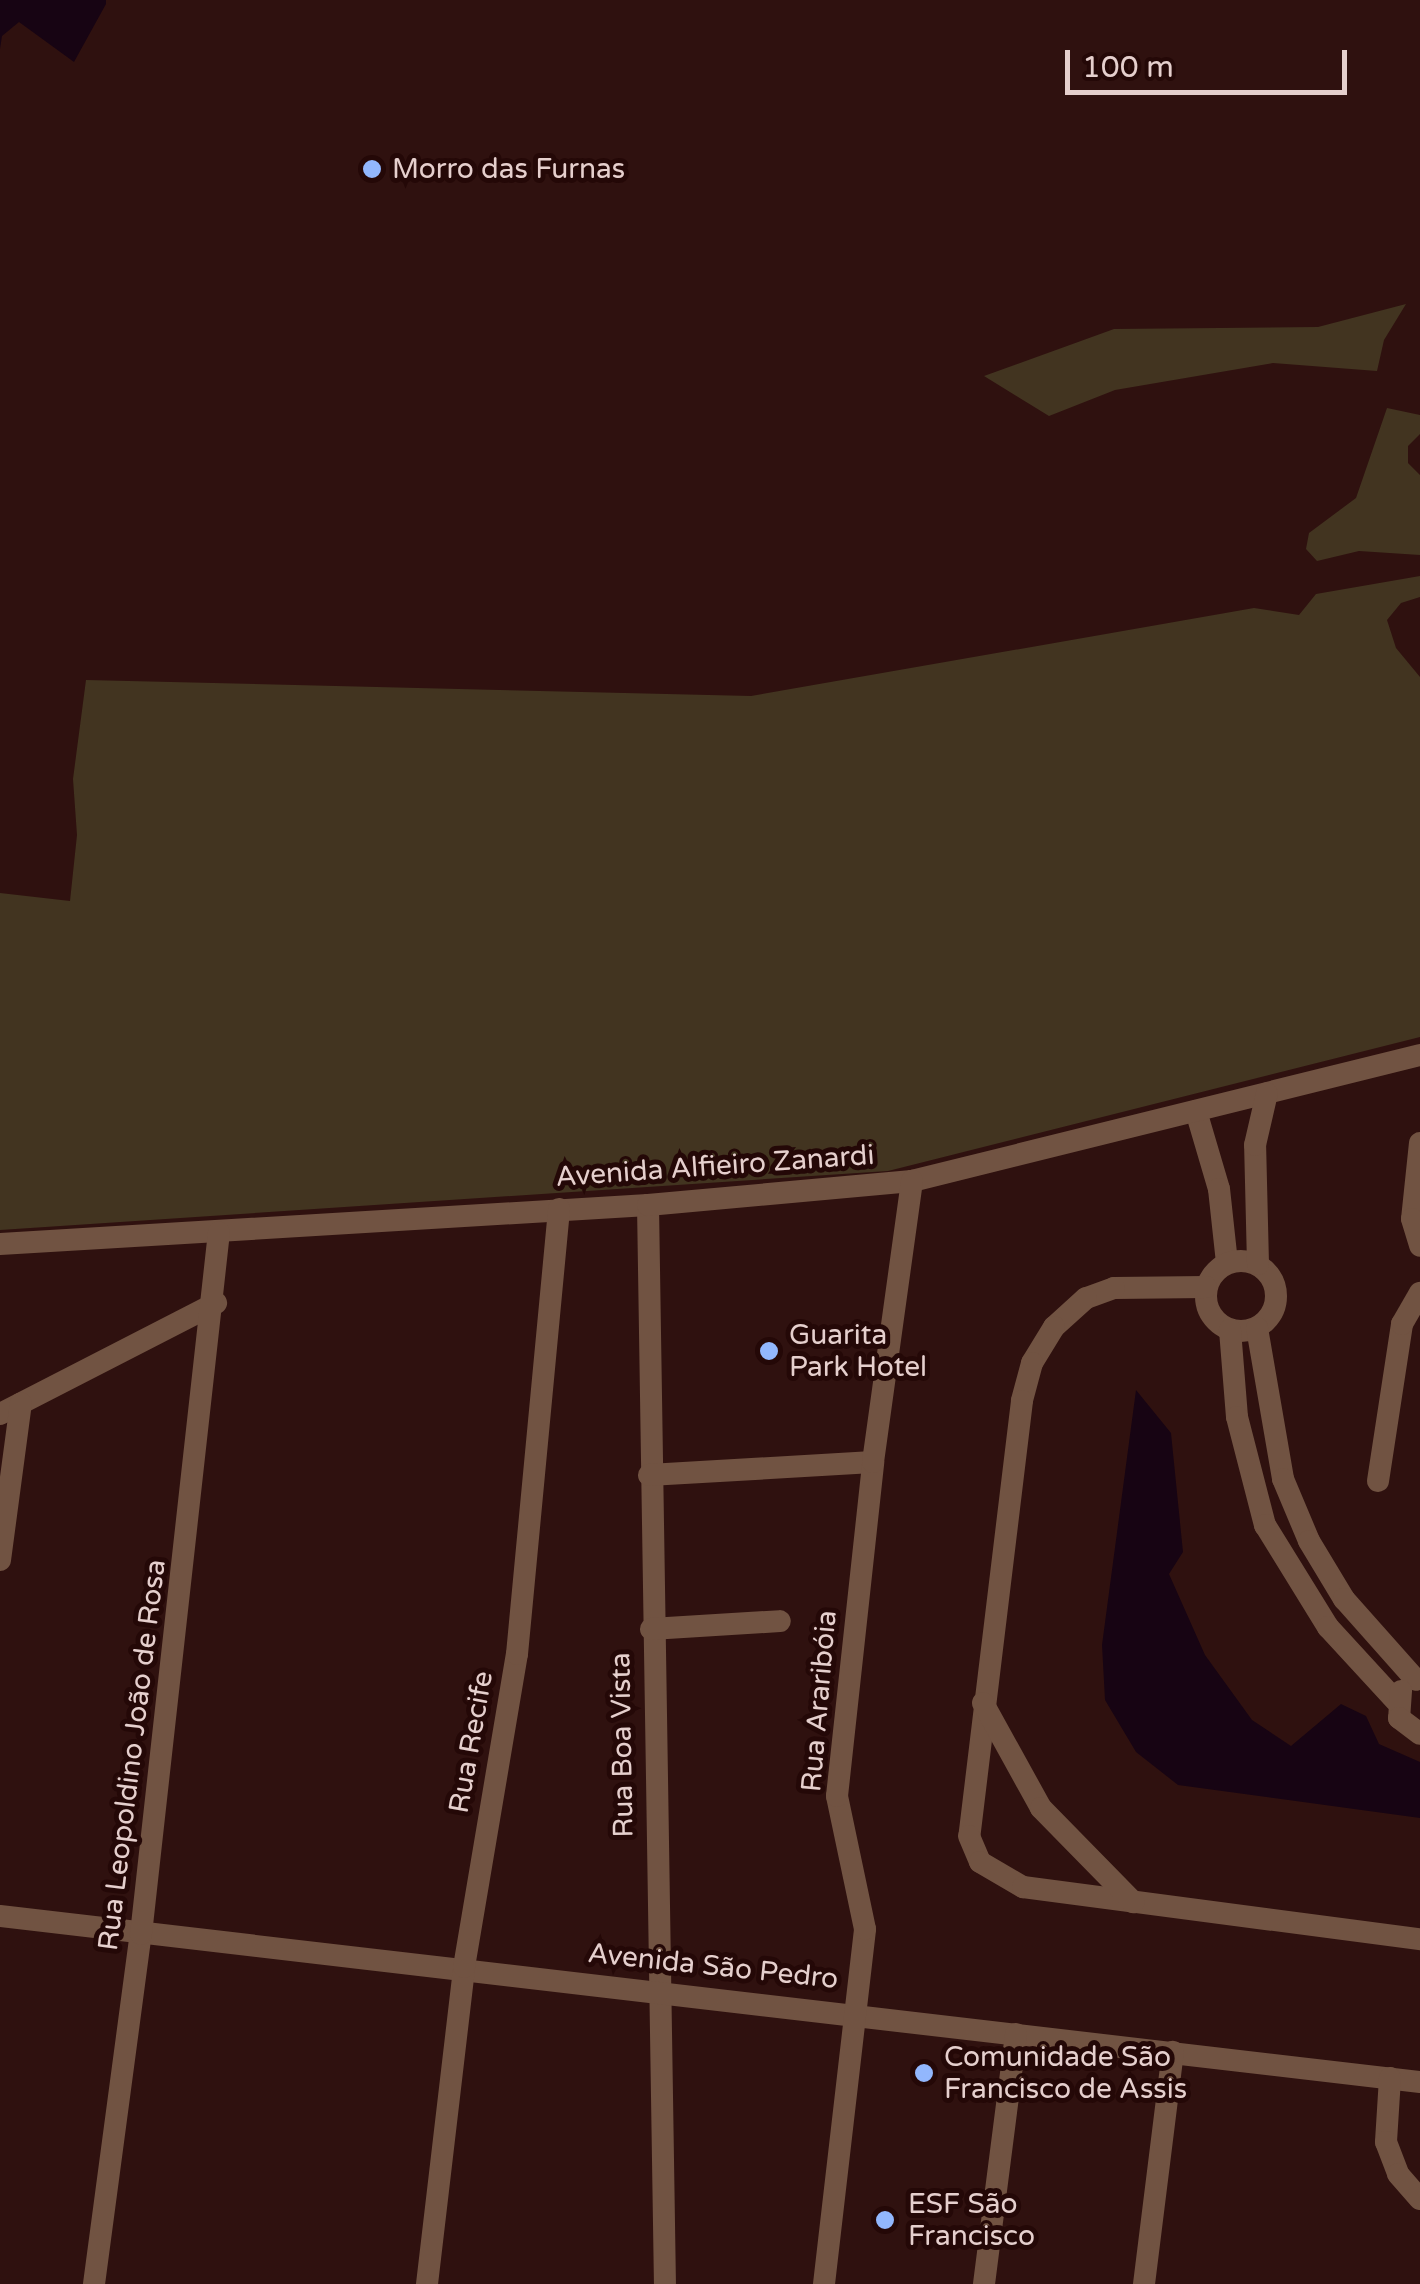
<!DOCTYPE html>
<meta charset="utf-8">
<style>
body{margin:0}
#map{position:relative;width:1420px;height:2284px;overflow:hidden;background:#2f110f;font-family:"Varela Round",sans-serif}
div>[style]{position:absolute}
.green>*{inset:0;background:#423420}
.water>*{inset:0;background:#170413}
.minor>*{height:22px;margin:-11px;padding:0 11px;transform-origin:11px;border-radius:11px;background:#715342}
.minor>.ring{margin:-11px;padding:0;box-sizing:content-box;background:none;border:22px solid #715342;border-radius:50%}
.dots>*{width:28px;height:28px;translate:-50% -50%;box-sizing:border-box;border:5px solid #240807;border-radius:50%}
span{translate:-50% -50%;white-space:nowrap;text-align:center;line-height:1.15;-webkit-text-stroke:10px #240807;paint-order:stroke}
.poi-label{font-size:28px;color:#e5cfcd}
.left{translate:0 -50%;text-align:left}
.street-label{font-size:28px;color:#e5cfcd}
.scale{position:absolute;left:1065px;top:50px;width:282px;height:45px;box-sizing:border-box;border:5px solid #e5cfcd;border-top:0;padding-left:12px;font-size:30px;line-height:35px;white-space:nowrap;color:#e5cfcd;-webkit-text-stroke:8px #240807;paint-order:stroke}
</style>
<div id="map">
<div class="green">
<div style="clip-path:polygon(1406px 304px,1384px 340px,1377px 371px,1273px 363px,1115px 390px,1049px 416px,984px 376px,1114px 329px,1318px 327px)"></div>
<div style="clip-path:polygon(1387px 408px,1420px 415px,1420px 434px,1408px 446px,1408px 463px,1420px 475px,1420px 555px,1359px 551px,1317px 561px,1306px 549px,1309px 533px,1356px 498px)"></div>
<div style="clip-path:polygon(1420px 576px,1420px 597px,1401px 603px,1387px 620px,1396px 648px,1420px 677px,1420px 1037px,888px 1171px,0 1230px,0 893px,70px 901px,77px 835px,73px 779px,86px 680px,751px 696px,1254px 608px,1299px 615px,1316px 594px)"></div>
</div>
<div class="water">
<div style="clip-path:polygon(0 0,106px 0,106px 4px,74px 62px,19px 22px,2px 36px,0 49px)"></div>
<div style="clip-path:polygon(1136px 1390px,1171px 1433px,1183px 1552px,1169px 1574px,1205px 1655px,1252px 1720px,1291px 1746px,1341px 1704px,1366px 1716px,1379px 1744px,1420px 1762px,1420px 1818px,1178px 1785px,1136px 1752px,1105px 1700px,1102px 1645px)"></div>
</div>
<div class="minor">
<div style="left:1196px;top:1111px;width:81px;rotate:73.6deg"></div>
<div style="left:1219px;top:1189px;width:74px;rotate:83.8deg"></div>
<div style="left:1420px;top:1143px;width:76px;rotate:96deg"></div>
<div style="left:1412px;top:1219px;width:28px;rotate:73deg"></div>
<div style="left:648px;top:1205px;width:1079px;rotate:89.1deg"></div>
<div style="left:0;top:1244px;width:649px;rotate:-3.44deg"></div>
<div style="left:648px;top:1205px;width:265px;rotate:-5.2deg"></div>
<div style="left:912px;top:1181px;width:523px;rotate:-13.93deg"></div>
<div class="ring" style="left:1206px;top:1261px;width:48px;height:48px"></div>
<div style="left:1258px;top:1264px;width:119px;rotate:-91.4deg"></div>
<div style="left:1255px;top:1145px;width:53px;rotate:-77deg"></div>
<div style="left:1206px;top:1287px;width:92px;rotate:179.4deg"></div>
<div style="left:1114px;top:1288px;width:30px;rotate:160deg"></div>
<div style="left:1086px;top:1298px;width:43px;rotate:137.8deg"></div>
<div style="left:1054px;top:1327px;width:42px;rotate:121.4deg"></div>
<div style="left:1032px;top:1363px;width:39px;rotate:105deg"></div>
<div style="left:1022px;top:1401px;width:438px;rotate:96.9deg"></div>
<div style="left:969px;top:1836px;width:28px;rotate:67deg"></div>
<div style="left:980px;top:1862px;width:50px;rotate:30.2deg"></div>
<div style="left:1023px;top:1887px;width:400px;rotate:7.5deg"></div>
<div style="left:1257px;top:1328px;width:153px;rotate:80.2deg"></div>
<div style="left:1283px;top:1479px;width:67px;rotate:67.2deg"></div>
<div style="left:1309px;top:1541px;width:68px;rotate:58.9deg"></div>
<div style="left:1344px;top:1599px;width:108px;rotate:48.4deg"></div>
<div style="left:1230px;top:1330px;width:87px;rotate:85.4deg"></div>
<div style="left:1237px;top:1417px;width:112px;rotate:75.5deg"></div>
<div style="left:1265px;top:1525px;width:120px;rotate:58.3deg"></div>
<div style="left:1328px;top:1627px;width:100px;rotate:47.4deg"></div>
<div style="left:0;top:1414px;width:243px;rotate:-27.2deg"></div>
<div style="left:649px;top:1475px;width:224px;rotate:-3.3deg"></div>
<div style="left:1378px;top:1481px;width:159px;rotate:-81.3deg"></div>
<div style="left:1402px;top:1324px;width:36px;rotate:-60deg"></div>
<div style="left:0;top:1560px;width:158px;rotate:-82.4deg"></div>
<div style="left:651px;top:1629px;width:129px;rotate:-3.5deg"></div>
<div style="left:1401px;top:1691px;width:27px;rotate:94deg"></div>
<div style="left:1399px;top:1718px;width:26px;rotate:37deg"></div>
<div style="left:983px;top:1703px;width:120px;rotate:61.1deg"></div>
<div style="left:1041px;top:1808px;width:132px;rotate:45.6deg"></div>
<div style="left:0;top:1916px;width:1430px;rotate:6.67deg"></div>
<div style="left:1390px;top:2078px;width:64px;rotate:93.6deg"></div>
<div style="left:1386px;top:2142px;width:34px;rotate:69deg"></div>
<div style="left:1398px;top:2174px;width:33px;rotate:49deg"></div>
<div style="left:94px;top:2284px;width:353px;rotate:-82.4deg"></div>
<div style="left:141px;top:1934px;width:706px;rotate:-83.66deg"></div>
<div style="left:427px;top:2284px;width:319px;rotate:-83.3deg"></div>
<div style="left:464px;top:1967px;width:317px;rotate:-80.4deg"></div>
<div style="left:517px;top:1654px;width:447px;rotate:-84.6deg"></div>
<div style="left:824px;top:2284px;width:357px;rotate:-83.4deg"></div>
<div style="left:865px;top:1929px;width:136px;rotate:-101.9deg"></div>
<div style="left:837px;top:1796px;width:336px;rotate:-83.8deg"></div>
<div style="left:873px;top:1462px;width:284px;rotate:-82.1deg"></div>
<div style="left:984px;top:2284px;width:252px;rotate:-82.7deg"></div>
<div style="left:1144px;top:2284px;width:234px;rotate:-82.9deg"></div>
</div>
<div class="dots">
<div style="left:372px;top:169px;background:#92b7fd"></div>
<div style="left:769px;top:1351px;background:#92b7fd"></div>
<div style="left:924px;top:2073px;background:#92b7fd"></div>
<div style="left:885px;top:2220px;background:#92b7fd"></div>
</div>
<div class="poi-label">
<span class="left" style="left:392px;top:169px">Morro das Furnas</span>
<span class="left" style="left:789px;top:1351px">Guarita<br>Park Hotel</span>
<span class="left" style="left:944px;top:2073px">Comunidade São<br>Francisco de Assis</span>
<span class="left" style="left:908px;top:2220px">ESF São<br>Francisco</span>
</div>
<div class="street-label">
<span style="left:715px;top:1166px;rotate:-4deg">Avenida Alfieiro Zanardi</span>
<span style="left:819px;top:1701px;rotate:-85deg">Rua Araribóia</span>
<span style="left:471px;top:1742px;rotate:-80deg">Rua Recife</span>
<span style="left:622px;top:1745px;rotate:-91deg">Rua Boa Vista</span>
<span style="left:132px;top:1755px;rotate:-83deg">Rua Leopoldino João de Rosa</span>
<span style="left:713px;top:1966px;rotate:6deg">Avenida São Pedro</span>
</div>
<div class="scale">100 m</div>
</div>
